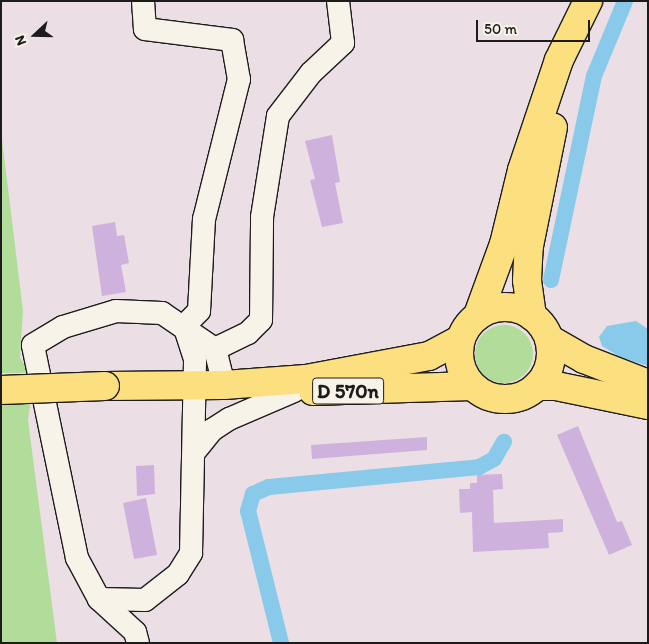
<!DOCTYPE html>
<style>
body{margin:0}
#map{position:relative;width:649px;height:644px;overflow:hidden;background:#ebdfe5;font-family:Itim,sans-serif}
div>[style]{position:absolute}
.green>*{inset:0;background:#b1dc9a}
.round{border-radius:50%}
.water>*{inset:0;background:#89caea}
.canal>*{height:16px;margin:-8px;padding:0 8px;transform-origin:8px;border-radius:8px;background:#89caea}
.building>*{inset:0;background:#cfb1de}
.roads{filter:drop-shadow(1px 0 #1c1c1c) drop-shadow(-1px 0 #1c1c1c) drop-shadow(0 1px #1c1c1c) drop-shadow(0 -1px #1c1c1c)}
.minor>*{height:22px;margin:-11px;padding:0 11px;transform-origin:11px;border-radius:11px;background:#f7f3e8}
.major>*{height:28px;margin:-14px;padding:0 14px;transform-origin:14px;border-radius:14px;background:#fce080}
.major>.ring{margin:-14px;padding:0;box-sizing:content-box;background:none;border:28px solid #fce080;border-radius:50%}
.bridges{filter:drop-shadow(1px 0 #1c1c1c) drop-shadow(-1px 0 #1c1c1c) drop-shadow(0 1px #1c1c1c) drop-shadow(0 -1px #1c1c1c)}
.major-bridge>*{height:28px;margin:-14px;padding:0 14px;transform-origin:14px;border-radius:14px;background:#fce080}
span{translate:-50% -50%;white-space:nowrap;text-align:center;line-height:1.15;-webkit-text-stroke:4px #f7f3e8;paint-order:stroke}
.shield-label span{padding:1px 4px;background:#f7f3e8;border:1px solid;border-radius:4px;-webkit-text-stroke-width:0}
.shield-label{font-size:20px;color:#1c1c1c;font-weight:700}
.frame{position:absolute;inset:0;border:2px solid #1c1c1c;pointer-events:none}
.north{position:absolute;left:10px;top:10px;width:50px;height:50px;-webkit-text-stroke:4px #f7f3e8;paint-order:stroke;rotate:249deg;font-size:14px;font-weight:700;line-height:20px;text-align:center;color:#1c1c1c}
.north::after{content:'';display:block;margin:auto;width:18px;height:22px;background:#1c1c1c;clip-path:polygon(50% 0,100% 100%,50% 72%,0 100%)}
.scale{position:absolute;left:476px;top:20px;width:114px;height:22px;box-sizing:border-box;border:2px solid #1c1c1c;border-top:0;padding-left:6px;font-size:15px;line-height:18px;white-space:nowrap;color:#1c1c1c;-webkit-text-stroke:4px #f7f3e8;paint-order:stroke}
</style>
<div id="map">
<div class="green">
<div style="clip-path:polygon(1px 131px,23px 311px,20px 358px,30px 373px,1px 373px)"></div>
<div class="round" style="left:475px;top:325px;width:58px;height:58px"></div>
<div style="clip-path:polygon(31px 399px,28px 420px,57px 643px,1px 643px,1px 400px)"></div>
</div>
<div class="water">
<div style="clip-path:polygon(636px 321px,648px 329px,648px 366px,620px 357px,602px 346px,599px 337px,607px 326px)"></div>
</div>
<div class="canal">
<div style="left:551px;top:280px;width:208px;rotate:-78.1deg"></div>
<div style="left:594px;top:76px;width:81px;rotate:-67.5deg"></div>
<div style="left:281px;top:643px;width:136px;rotate:-104deg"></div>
<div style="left:248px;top:511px;width:18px;rotate:-74deg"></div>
<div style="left:253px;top:494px;width:17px;rotate:-24deg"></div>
<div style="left:269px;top:487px;width:211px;rotate:-5.4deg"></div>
<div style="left:479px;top:467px;width:17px;rotate:-28deg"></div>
<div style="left:494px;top:459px;width:20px;rotate:-60deg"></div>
</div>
<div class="building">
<div style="clip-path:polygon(332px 135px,340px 182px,335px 183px,343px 223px,322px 227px,310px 180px,315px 179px,305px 141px)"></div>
<div style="clip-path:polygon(115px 222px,117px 236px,124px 235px,129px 263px,121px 265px,126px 292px,102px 296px,92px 226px)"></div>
<div style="clip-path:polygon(578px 426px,617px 522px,622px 521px,632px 545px,609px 555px,557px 435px)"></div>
<div style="clip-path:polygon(427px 437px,427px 450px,312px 459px,311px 445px)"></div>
<div style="clip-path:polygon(154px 465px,155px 494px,137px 496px,136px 466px)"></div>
<div style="clip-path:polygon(502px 474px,503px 489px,493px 490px,494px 523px,563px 519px,563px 532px,548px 533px,549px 548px,473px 552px,472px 512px,460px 513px,459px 489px,470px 489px,470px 483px,477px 483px,477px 475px)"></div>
<div style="clip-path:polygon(146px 498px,157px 555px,134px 559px,123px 503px)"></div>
</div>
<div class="roads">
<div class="minor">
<div style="left:143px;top:1px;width:28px;rotate:86deg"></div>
<div style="left:145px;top:29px;width:88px;rotate:7.2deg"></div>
<div style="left:232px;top:40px;width:40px;rotate:80deg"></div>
<div style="left:239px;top:79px;width:144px;rotate:104deg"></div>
<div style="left:204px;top:219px;width:92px;rotate:93.1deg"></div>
<div style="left:199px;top:311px;width:21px;rotate:135deg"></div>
<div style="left:215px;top:349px;width:37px;rotate:-26deg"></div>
<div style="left:248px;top:333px;width:18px;rotate:-45deg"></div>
<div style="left:261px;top:320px;width:103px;rotate:-89.4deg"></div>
<div style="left:262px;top:217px;width:102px;rotate:-81deg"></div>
<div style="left:278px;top:116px;width:54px;rotate:-52.5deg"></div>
<div style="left:311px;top:73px;width:44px;rotate:-43.2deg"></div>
<div style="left:343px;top:43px;width:42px;rotate:-96.8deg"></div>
<div style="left:195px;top:451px;width:27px;rotate:-51deg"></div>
<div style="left:212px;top:430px;width:20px;rotate:-33deg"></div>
<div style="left:229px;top:419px;width:71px;rotate:-23.3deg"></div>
<div style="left:99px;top:599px;width:46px;rotate:1.2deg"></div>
<div style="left:145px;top:600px;width:42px;rotate:-38.2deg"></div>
<div style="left:178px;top:574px;width:25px;rotate:-58deg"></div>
<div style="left:191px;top:553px;width:194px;rotate:-88.8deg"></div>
<div style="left:195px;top:359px;width:35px;rotate:-108deg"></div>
<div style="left:138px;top:643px;width:11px;rotate:-105deg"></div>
<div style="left:135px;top:632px;width:49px;rotate:-137.5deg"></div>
<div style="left:99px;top:599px;width:47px;rotate:-118.2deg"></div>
<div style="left:77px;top:558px;width:217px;rotate:-101.7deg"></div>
<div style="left:33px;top:345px;width:35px;rotate:-31deg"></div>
<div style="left:63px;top:327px;width:55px;rotate:-16.8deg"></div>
<div style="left:116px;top:311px;width:46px;rotate:2.5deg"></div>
<div style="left:162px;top:313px;width:64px;rotate:34.2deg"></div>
<div style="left:215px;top:349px;width:37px;rotate:76deg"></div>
</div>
<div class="major">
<div class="ring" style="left:459px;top:307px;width:64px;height:64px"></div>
<div style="left:478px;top:315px;width:76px;rotate:-69.9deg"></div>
<div style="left:504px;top:244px;width:76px;rotate:-76.3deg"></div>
<div style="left:522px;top:170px;width:116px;rotate:-71.4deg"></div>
<div style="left:559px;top:60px;width:66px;rotate:-63.8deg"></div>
<div style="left:532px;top:316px;width:36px;rotate:-98deg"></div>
<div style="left:527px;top:280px;width:34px;rotate:-87deg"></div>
<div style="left:529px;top:246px;width:121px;rotate:-78.6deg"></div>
<div style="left:549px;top:339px;width:40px;rotate:29.7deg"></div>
<div style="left:584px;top:359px;width:69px;rotate:21.3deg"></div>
<div style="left:105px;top:386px;width:119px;rotate:-0.5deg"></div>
<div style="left:224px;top:385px;width:82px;rotate:-4.2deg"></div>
<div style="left:306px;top:379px;width:125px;rotate:-10.6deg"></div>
<div style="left:429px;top:356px;width:36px;rotate:-28deg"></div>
<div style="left:537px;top:386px;width:19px"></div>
<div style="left:556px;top:386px;width:94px;rotate:11.7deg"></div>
<div style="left:313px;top:391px;width:159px;rotate:-1.8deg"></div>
</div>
</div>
<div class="bridges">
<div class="major-bridge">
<div style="left:1px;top:390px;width:104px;rotate:-2.2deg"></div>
</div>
</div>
<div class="shield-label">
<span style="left:348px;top:391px">D 570n</span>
</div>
<div class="frame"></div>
<div class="north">N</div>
<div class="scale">50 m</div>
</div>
